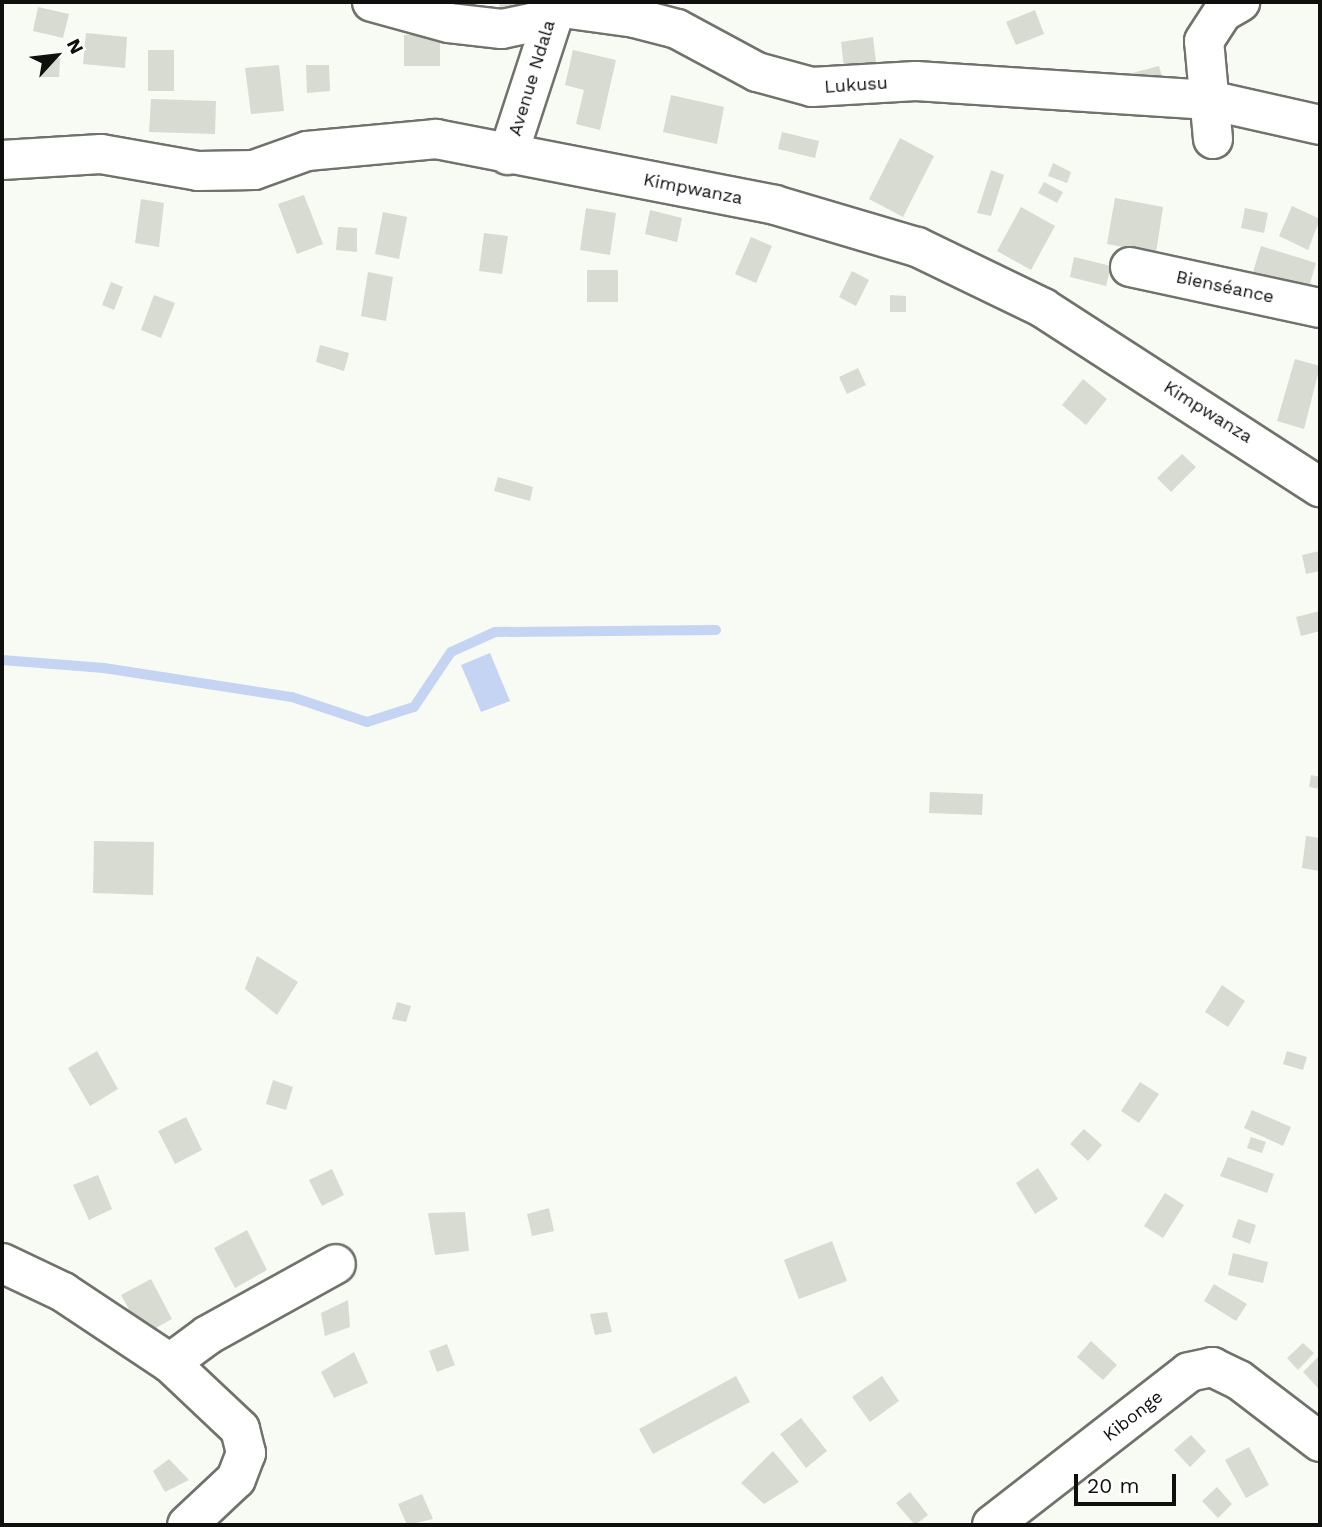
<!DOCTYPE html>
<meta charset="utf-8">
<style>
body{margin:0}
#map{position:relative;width:1322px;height:1527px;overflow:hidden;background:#f7fbf3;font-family:"Work Sans",sans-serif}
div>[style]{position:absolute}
.water>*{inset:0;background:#c6d4f3}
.stream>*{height:10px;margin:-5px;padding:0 5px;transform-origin:5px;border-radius:5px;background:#c6d4f3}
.building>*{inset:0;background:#d7dbd2}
.roads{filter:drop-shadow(2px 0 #70736c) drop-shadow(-2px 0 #70736c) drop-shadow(0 2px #70736c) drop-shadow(0 -2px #70736c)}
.minor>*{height:38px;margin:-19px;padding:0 19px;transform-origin:19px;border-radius:19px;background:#fff}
span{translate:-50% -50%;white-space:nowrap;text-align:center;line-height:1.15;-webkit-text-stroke:5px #fff;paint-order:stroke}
.street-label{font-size:18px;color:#0f100d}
.frame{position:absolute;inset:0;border:4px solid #0f100d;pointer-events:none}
.north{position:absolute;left:21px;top:21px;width:70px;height:70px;-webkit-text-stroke:5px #fff;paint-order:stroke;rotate:63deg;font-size:19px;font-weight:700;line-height:28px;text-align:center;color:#0f100d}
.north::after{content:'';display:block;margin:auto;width:24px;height:32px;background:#0f100d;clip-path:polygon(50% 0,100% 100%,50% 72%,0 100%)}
.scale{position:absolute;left:1074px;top:1474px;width:102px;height:32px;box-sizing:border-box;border:4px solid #0f100d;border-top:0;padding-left:9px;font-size:21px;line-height:24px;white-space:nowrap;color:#0f100d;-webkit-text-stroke:5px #fff;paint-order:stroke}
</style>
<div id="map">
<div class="water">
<div style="clip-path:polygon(490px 653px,510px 701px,481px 712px,461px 665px)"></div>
</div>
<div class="stream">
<div style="left:2px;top:660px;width:102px;rotate:4.5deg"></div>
<div style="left:104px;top:668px;width:190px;rotate:8.8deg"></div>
<div style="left:292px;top:697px;width:79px;rotate:18.4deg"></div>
<div style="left:367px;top:722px;width:49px;rotate:-17.7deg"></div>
<div style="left:414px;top:707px;width:66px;rotate:-56.1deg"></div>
<div style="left:451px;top:652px;width:48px;rotate:-24.4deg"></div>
<div style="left:495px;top:632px;width:221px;rotate:-0.5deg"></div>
</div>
<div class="building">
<div style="clip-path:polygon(499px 2px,528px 2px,530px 16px,502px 20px)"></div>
<div style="clip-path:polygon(38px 7px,69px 14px,63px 38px,33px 31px)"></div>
<div style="clip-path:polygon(1035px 10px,1044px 34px,1016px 45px,1006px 22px)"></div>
<div style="clip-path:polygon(86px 33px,127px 37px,125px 68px,83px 64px)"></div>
<div style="clip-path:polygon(404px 35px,440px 35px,440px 66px,404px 66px)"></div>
<div style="clip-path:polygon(873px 37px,877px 71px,845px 75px,841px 42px)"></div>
<div style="clip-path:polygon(148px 50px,174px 50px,174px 91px,148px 91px)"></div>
<div style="clip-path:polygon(573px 50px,616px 60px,600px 130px,576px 124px,584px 90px,565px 85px)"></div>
<div style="clip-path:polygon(43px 56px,60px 58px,59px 77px,41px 77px)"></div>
<div style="clip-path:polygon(279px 65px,284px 111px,251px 114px,245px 68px)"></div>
<div style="clip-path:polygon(306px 65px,329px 65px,330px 91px,307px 93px)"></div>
<div style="clip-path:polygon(1159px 66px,1163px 80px,1135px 87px,1132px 73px)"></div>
<div style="clip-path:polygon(671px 95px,724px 107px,717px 144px,663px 132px)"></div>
<div style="clip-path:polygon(151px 99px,216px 101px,215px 134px,149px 132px)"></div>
<div style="clip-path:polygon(782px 132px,819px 141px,815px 158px,778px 149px)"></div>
<div style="clip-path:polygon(900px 138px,934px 156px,903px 217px,869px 199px)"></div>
<div style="clip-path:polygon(1053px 163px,1071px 172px,1067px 183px,1048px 176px)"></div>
<div style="clip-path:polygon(991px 170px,1004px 175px,991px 216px,977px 213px)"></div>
<div style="clip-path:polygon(1044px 182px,1063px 192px,1057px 203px,1038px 193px)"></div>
<div style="clip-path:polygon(304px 195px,323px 244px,297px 254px,278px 204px)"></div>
<div style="clip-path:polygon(1115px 198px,1163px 207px,1156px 253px,1107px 244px)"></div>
<div style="clip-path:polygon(141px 199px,164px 203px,159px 247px,135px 243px)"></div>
<div style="clip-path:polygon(1292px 206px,1320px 219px,1308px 250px,1279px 236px)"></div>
<div style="clip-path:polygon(1021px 207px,1055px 226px,1031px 270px,997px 251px)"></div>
<div style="clip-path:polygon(586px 208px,616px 213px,610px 255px,580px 250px)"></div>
<div style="clip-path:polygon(1245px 208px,1268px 213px,1264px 233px,1241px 228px)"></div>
<div style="clip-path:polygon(650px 210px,682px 218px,677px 242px,645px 234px)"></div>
<div style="clip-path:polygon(383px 212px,407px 217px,399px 259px,375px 254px)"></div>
<div style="clip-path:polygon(338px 227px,357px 228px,357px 252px,336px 250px)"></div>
<div style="clip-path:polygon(484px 233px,508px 236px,502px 274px,479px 271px)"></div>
<div style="clip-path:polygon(751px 237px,772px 246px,756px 283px,735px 274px)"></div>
<div style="clip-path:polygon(1261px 246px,1316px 263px,1308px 290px,1253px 272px)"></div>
<div style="clip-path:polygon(1074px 257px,1111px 266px,1106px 286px,1070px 277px)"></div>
<div style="clip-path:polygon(587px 270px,618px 270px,618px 302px,587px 302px)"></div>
<div style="clip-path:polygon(852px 271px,869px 280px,856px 306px,839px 297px)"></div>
<div style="clip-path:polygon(368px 272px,393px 277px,386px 321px,361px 316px)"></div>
<div style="clip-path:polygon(111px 282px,123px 287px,114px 310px,102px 305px)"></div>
<div style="clip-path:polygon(154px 295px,175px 303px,161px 338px,141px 330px)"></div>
<div style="clip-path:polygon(890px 295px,906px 296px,906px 312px,890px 312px)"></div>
<div style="clip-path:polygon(320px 345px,349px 353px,344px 371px,316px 362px)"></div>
<div style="clip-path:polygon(1295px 359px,1320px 366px,1304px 429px,1277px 421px)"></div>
<div style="clip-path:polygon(858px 368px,866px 385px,847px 394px,839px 377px)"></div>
<div style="clip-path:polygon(1083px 379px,1107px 399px,1086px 425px,1062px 405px)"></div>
<div style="clip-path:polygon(1182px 454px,1196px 467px,1171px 492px,1157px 478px)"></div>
<div style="clip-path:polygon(498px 477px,533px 487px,530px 501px,494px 491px)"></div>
<div style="clip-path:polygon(1320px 551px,1320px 571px,1306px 574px,1302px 555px)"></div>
<div style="clip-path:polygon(1320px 611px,1320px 631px,1301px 636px,1296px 617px)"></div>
<div style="clip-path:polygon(1311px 775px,1320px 777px,1320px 789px,1309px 787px)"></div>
<div style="clip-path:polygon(930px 792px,983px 794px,982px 815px,929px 813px)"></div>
<div style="clip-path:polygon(1306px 836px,1320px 838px,1320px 871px,1302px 868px)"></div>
<div style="clip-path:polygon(94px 841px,154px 842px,153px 895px,93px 893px)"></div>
<div style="clip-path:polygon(257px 956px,298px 982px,277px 1015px,245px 989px)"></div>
<div style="clip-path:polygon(1222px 985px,1245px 1001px,1228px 1027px,1205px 1012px)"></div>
<div style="clip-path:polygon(397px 1002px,411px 1006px,406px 1022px,392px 1019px)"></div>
<div style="clip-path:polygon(97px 1051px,118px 1089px,90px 1106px,68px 1068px)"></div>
<div style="clip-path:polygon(1287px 1051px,1307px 1057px,1303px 1070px,1283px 1064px)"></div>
<div style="clip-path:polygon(273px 1080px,293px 1087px,286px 1110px,266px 1104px)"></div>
<div style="clip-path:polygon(1140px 1082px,1159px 1094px,1139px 1123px,1121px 1111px)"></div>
<div style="clip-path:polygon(1252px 1110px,1291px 1127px,1283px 1146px,1244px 1128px)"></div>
<div style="clip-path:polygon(186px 1117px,202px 1150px,175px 1164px,158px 1131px)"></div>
<div style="clip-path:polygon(1084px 1129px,1102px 1145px,1088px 1161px,1070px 1144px)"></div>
<div style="clip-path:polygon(1251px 1137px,1266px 1142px,1262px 1153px,1247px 1148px)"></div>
<div style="clip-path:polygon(1228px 1157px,1274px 1174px,1267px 1193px,1220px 1176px)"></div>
<div style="clip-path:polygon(1038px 1168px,1058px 1199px,1035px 1214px,1016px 1183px)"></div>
<div style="clip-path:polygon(332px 1169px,344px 1195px,322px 1206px,309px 1180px)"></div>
<div style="clip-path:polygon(98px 1175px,112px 1209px,89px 1220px,73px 1185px)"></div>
<div style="clip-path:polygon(1165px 1193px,1184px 1205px,1163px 1238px,1144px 1226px)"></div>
<div style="clip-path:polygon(549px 1208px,554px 1231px,532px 1236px,527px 1214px)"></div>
<div style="clip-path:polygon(465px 1212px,469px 1251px,435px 1255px,428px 1213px)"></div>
<div style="clip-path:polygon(1238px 1219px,1256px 1225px,1250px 1244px,1232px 1237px)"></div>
<div style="clip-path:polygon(247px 1230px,267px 1270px,235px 1288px,214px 1248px)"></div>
<div style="clip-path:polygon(832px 1241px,847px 1281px,799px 1299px,784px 1260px)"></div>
<div style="clip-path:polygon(1233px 1253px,1268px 1262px,1263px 1283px,1228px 1275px)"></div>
<div style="clip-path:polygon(151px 1279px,172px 1319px,143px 1335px,121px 1295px)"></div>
<div style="clip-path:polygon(1214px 1284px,1247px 1304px,1236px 1321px,1204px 1301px)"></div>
<div style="clip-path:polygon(348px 1300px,350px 1327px,325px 1336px,321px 1313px)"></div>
<div style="clip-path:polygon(607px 1312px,612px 1332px,595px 1335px,590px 1314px)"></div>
<div style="clip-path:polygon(1091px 1341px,1117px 1365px,1103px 1380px,1077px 1357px)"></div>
<div style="clip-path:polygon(1303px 1343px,1314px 1353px,1298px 1370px,1287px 1358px)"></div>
<div style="clip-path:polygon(447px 1344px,455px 1365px,437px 1372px,429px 1351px)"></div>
<div style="clip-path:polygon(354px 1352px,368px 1383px,334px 1398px,321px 1372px)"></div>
<div style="clip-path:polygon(1320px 1355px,1320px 1390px,1303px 1372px)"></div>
<div style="clip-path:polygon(736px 1376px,750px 1402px,653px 1454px,639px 1429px)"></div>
<div style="clip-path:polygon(882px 1376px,899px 1401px,870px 1422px,852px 1397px)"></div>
<div style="clip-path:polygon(801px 1418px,827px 1451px,806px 1468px,780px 1434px)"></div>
<div style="clip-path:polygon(1191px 1435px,1206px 1451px,1190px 1467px,1174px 1450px)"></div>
<div style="clip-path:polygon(1249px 1447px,1269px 1485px,1246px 1498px,1225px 1460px)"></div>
<div style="clip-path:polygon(773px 1451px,799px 1482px,764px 1504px,741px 1483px)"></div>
<div style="clip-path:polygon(169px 1459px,189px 1480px,165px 1492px,153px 1471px)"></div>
<div style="clip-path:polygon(1217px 1487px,1232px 1504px,1218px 1518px,1202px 1501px)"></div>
<div style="clip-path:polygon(910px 1492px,928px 1515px,915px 1525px,896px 1503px)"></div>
<div style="clip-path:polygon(422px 1494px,433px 1519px,407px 1525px,398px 1504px)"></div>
</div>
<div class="roads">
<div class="minor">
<div style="left:372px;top:2px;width:80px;rotate:15.3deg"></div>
<div style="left:449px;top:23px;width:53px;rotate:6.5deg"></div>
<div style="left:502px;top:29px;width:35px;rotate:-12deg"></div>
<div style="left:536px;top:22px;width:24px;rotate:-38deg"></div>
<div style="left:555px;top:7px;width:81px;rotate:7.8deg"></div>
<div style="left:635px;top:18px;width:43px;rotate:14.7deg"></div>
<div style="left:677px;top:29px;width:91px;rotate:28.3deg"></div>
<div style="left:757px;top:72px;width:57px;rotate:15.3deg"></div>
<div style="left:812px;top:87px;width:104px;rotate:-3.3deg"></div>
<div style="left:916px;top:81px;width:294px;rotate:3.7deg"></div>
<div style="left:1209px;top:100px;width:114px;rotate:12.7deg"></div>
<div style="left:1213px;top:139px;width:98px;rotate:-95.2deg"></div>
<div style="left:1204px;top:41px;width:35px;rotate:-57deg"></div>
<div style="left:1223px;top:12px;width:20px;rotate:-30deg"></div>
<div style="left:508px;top:155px;width:161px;rotate:-71.9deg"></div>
<div style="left:2px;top:160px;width:99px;rotate:-3.5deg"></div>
<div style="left:101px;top:154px;width:98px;rotate:9.9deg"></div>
<div style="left:198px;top:171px;width:56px;rotate:-1deg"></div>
<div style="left:254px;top:170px;width:56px;rotate:-19.7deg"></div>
<div style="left:307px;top:151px;width:130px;rotate:-5.3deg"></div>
<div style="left:436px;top:139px;width:345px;rotate:11deg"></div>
<div style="left:775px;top:205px;width:148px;rotate:16.5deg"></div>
<div style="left:917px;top:247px;width:140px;rotate:25.8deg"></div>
<div style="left:1043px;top:308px;width:330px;rotate:32.9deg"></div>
<div style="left:1130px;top:267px;width:194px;rotate:12.2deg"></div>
<div style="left:2px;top:1263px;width:68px;rotate:25.4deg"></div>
<div style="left:63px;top:1292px;width:128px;rotate:33.6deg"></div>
<div style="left:170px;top:1363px;width:96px;rotate:43.3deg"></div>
<div style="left:240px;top:1429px;width:25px;rotate:76deg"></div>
<div style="left:246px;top:1453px;width:28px;rotate:111deg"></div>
<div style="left:236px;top:1479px;width:67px;rotate:136.8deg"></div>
<div style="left:170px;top:1363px;width:47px;rotate:-36.4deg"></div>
<div style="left:208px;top:1335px;width:146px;rotate:-29deg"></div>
<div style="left:992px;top:1525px;width:249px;rotate:-37.8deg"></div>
<div style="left:1189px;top:1372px;width:24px;rotate:-12deg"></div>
<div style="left:1212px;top:1367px;width:30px;rotate:26deg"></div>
<div style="left:1239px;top:1380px;width:102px;rotate:37.4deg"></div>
</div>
</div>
<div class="street-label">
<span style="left:532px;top:78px;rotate:-73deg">Avenue Ndala</span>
<span style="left:856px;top:85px;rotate:-4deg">Lukusu</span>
<span style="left:693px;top:189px;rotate:11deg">Kimpwanza</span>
<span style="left:1225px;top:287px;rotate:12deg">Bienséance</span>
<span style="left:1208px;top:412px;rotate:32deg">Kimpwanza</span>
<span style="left:1133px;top:1416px;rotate:-38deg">Kibonge</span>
</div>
<div class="frame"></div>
<div class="north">N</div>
<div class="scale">20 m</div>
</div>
